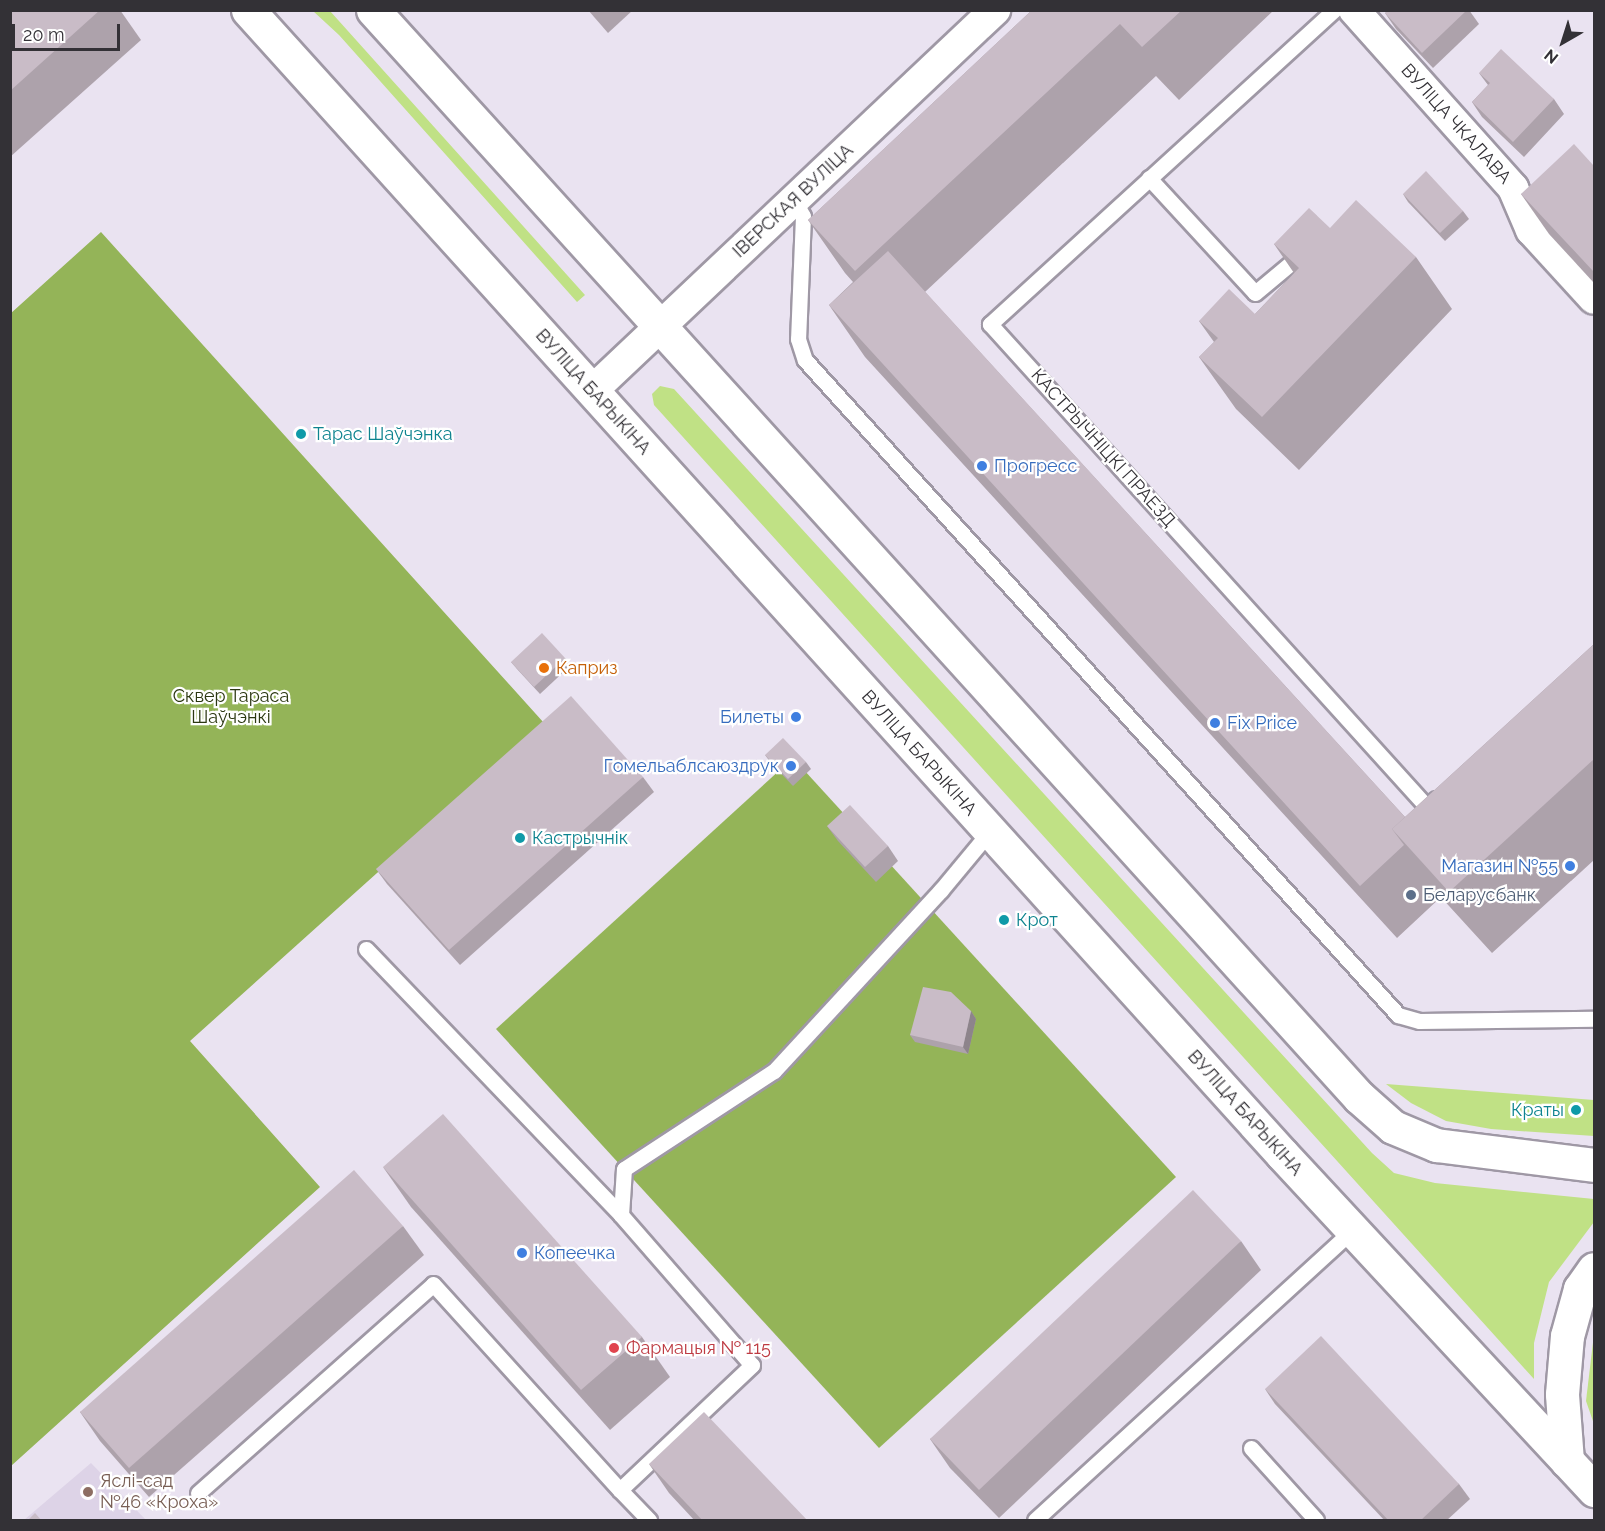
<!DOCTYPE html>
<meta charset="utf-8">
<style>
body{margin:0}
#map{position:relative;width:1605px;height:1531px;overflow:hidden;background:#eae3f1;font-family:Raleway,sans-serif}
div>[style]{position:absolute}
.built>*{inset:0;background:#ddd3e7}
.green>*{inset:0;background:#c0e185}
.forest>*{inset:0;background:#94b458}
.roads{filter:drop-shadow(2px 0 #9f98a5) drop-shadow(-2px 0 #9f98a5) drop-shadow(0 2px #9f98a5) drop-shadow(0 -2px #9f98a5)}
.service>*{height:15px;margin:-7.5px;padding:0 7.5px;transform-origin:7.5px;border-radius:7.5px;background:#fff}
.minor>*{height:30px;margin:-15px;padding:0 15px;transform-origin:15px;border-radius:15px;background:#fff}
.primary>*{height:33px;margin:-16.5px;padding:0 16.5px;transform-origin:16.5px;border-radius:16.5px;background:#fff}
.wall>*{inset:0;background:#ada2ab}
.shaded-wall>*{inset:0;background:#8d848b}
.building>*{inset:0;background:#c9bcc7}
.dots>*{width:16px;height:16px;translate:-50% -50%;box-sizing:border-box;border:3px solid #fff;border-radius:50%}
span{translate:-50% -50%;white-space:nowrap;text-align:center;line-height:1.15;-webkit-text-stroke:4.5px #fff;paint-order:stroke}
.street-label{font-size:18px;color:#333136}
.culture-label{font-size:18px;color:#0d838f}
.left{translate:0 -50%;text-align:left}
.right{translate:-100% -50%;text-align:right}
.shop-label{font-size:18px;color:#366cbe}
.food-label{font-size:18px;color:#c56008}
.park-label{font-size:18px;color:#2c3812}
.service-label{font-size:18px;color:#4e5e75}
.health-label{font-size:18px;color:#be3a42}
.education-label{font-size:18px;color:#785e54}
.frame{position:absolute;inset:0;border:12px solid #333136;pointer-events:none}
.north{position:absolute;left:1533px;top:12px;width:60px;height:60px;-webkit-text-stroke:4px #fff;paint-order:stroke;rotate:219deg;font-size:16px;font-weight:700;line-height:24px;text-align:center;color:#333136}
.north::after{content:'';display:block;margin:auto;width:21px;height:27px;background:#333136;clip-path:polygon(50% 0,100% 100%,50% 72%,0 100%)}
.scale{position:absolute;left:12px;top:24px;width:108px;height:27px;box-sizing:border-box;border:3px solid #333136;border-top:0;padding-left:8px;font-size:18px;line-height:21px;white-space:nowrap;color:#333136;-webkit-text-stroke:4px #fff;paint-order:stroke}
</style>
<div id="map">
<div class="built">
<div style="clip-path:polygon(91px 1463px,146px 1520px,24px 1520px)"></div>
</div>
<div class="green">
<div style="clip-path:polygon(313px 11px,330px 11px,585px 295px,577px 302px,339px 35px)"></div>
<div style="clip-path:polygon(660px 386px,674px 389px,1372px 1153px,1394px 1173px,1435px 1183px,1594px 1199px,1594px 1222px,1549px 1282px,1534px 1343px,1534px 1379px,654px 405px,652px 394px)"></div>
<div style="clip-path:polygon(1386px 1084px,1594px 1100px,1594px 1136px,1491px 1129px,1446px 1121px,1411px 1103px)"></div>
<div style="clip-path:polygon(1594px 1334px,1594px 1424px,1586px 1401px)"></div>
</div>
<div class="forest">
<div style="clip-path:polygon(101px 232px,544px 723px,190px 1041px,320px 1187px,11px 1466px,10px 314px)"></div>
<div style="clip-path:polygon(793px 758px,1176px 1177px,879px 1448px,496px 1029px)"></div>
</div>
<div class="roads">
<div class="service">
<div style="left:1334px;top:10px;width:466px;rotate:137.6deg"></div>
<div style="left:990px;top:324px;width:651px;rotate:47.86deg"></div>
<div style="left:1427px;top:807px;width:12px;rotate:-42deg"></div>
<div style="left:1149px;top:178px;width:156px;rotate:47.3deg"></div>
<div style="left:1255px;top:293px;width:62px;rotate:-39.8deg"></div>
<div style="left:794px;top:200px;width:18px;rotate:61deg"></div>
<div style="left:803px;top:216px;width:123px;rotate:92.3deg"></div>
<div style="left:798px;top:339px;width:22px;rotate:72deg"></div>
<div style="left:805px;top:360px;width:884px;rotate:47.84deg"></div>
<div style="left:1398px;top:1015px;width:22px;rotate:16deg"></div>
<div style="left:1419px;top:1021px;width:175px;rotate:-0.7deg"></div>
<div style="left:366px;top:949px;width:368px;rotate:46.2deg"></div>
<div style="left:621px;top:1215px;width:46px;rotate:-86.3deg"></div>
<div style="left:624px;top:1169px;width:179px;rotate:-33.2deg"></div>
<div style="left:774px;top:1071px;width:246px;rotate:-47.3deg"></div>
<div style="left:941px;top:890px;width:77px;rotate:-50.3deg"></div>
<div style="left:621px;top:1215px;width:199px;rotate:48.9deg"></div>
<div style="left:752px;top:1365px;width:182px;rotate:136.6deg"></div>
<div style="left:620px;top:1490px;width:42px;rotate:46deg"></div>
<div style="left:1251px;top:1448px;width:97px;rotate:47.9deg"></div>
<div style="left:198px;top:1493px;width:314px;rotate:-41.6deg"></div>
<div style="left:433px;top:1284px;width:278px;rotate:47.8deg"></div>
<div style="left:1035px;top:1520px;width:430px;rotate:-42.4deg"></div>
</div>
<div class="minor">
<div style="left:1354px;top:10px;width:239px;rotate:48.2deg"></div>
<div style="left:1513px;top:188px;width:46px;rotate:66.8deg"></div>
<div style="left:1531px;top:230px;width:93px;rotate:47.6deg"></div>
<div style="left:592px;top:391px;width:555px;rotate:-43.39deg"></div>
</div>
<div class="primary">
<div style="left:248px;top:10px;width:1542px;rotate:47.89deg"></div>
<div style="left:1282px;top:1154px;width:459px;rotate:47.1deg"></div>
<div style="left:373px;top:10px;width:1468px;rotate:47.79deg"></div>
<div style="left:1359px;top:1097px;width:45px;rotate:41.4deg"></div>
<div style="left:1393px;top:1127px;width:47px;rotate:22.7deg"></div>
<div style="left:1436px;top:1145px;width:159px;rotate:7.2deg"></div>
<div style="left:1567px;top:1461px;width:67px;rotate:-94.3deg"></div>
<div style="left:1562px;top:1394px;width:58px;rotate:-85.1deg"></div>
<div style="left:1567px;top:1336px;width:49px;rotate:-74.5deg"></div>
<div style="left:1580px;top:1289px;width:24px;rotate:-55deg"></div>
</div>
</div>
<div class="wall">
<div style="clip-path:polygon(10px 10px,120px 10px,141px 40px,10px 157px)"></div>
<div style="clip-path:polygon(588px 10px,633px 10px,608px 33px)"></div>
<div style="clip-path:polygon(1032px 10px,1274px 10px,1179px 100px,1156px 76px,925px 292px,1405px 817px,1594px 644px,1594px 860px,1492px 953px,1439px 895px,1441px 897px,1397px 938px,865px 357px,829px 305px,853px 282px,845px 273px,808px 220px)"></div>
<div style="clip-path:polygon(1389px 10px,1469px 10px,1479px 24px,1433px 68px,1396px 29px,1385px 13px)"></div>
<div style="clip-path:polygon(1479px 73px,1554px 99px,1564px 114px,1524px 157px,1482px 117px,1472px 102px,1488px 85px)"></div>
<div style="clip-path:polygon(1594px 166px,1594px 283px,1549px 234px,1521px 194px)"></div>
<div style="clip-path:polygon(1403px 194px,1463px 211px,1469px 219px,1445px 241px,1408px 202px)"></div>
<div style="clip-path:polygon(1330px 228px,1416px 257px,1452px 309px,1299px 470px,1236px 409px,1199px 357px,1214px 342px,1199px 321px,1255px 314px,1294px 273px,1274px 244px)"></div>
<div style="clip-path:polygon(565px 658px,570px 666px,540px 694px,517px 669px,511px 662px)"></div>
<div style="clip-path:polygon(765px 755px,806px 762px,811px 769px,793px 786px,771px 763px)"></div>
<div style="clip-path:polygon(643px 777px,654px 792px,460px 965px,387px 884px,376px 869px)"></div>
<div style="clip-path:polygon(827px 826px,888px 846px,898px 861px,876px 882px,838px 841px)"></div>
<div style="clip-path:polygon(971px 1011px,976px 1019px,968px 1054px,915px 1042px,910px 1035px)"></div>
<div style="clip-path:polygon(383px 1167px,642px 1337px,670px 1377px,610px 1430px,411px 1207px)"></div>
<div style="clip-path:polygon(403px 1226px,424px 1255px,149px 1497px,100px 1441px,80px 1412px)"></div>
<div style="clip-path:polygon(1241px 1241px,1261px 1270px,999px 1518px,950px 1468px,930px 1439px)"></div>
<div style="clip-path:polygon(1265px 1389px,1459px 1484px,1470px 1499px,1446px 1521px,1385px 1521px,1275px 1404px)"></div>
<div style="clip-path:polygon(649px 1464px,808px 1521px,695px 1521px,669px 1493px)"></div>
</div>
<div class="shaded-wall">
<div style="clip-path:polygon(971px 1011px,976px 1019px,968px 1054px,963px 1047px)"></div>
</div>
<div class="building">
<div style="clip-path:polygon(10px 10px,100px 10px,10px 91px)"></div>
<div style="clip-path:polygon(1032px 10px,1182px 10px,1142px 47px,1120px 24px,855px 271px,808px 220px)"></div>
<div style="clip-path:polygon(1389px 10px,1467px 10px,1422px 53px,1385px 13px)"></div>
<div style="clip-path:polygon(1501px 49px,1554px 99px,1513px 142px,1472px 102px,1490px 83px,1479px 73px)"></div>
<div style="clip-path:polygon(1574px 144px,1594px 166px,1594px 272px,1521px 194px)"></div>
<div style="clip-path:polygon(1426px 171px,1463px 211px,1440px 233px,1403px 194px)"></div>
<div style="clip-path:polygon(1356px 200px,1416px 257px,1262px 417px,1199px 357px,1218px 338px,1199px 321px,1229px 289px,1255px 314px,1299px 268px,1274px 244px,1309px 208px,1330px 228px)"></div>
<div style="clip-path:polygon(888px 251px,1405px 817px,1392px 829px,1404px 845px,1360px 886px,829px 305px)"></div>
<div style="clip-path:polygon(542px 633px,565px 658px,534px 687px,511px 662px)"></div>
<div style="clip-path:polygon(1594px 644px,1594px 759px,1449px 892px,1392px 829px)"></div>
<div style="clip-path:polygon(571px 696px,643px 777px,449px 950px,376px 869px)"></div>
<div style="clip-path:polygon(783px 738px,806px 762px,788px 779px,765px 755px)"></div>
<div style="clip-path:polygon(850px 805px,888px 846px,865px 867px,827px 826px)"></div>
<div style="clip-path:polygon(923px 987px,951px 992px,971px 1011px,963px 1047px,910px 1035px)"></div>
<div style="clip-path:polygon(443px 1114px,642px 1337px,581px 1390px,383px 1167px)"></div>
<div style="clip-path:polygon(354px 1170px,403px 1226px,129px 1468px,80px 1412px)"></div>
<div style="clip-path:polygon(1193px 1190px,1241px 1241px,979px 1490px,930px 1439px)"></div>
<div style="clip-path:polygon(1321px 1336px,1459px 1484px,1420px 1521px,1389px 1521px,1265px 1389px)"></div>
<div style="clip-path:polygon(704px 1412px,808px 1521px,703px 1521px,649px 1464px)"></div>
<div style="clip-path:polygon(35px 1513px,42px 1521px,27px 1521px)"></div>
</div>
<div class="dots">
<div style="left:301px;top:434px;background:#0f9aa8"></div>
<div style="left:982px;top:466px;background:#3f7fe0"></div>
<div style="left:544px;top:668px;background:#e8710a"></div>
<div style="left:796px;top:717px;background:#3f7fe0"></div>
<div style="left:1215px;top:723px;background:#3f7fe0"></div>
<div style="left:791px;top:766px;background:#3f7fe0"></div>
<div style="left:520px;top:838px;background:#0f9aa8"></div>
<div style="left:1570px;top:866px;background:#3f7fe0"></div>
<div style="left:1411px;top:895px;background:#5c6f8a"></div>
<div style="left:1004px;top:920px;background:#0f9aa8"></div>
<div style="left:1576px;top:1110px;background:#0f9aa8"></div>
<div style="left:522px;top:1253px;background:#3f7fe0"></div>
<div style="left:614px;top:1348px;background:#e0444e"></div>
<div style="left:88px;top:1492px;background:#8d6e63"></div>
</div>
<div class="street-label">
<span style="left:1456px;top:124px;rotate:48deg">ВУЛІЦА ЧКАЛАВА</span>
<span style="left:793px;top:201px;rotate:-43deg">ІВЕРСКАЯ ВУЛІЦА</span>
<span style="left:593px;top:392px;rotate:48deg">ВУЛІЦА БАРЫКІНА</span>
<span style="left:1103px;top:448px;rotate:48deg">КАСТРЫЧНІЦКІ ПРАЕЗД</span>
<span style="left:919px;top:753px;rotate:48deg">ВУЛІЦА БАРЫКІНА</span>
<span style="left:1245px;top:1113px;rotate:48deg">ВУЛІЦА БАРЫКІНА</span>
</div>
<div class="culture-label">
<span class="left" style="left:313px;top:434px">Тарас Шаўчэнка</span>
<span class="left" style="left:532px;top:838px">Кастрычнік</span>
<span class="left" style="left:1016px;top:920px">Крот</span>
<span class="right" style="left:1564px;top:1110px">Краты</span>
</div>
<div class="shop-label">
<span class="left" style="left:994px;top:466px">Прогресс</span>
<span class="right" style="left:784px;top:717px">Билеты</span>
<span class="left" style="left:1227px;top:723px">Fix Price</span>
<span class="right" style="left:779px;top:766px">Гомельаблсаюздрук</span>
<span class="right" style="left:1558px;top:866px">Магазин №55</span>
<span class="left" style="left:534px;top:1253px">Копеечка</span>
</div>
<div class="food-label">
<span class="left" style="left:556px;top:668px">Каприз</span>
</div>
<div class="park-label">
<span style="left:231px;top:707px">Сквер Тараса<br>Шаўчэнкі</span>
</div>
<div class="service-label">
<span class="left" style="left:1423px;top:895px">Беларусбанк</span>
</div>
<div class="health-label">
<span class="left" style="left:626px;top:1348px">Фармацыя № 115</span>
</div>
<div class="education-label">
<span class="left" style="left:100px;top:1492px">Яслі-сад<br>№46 «Кроха»</span>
</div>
<div class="frame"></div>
<div class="north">N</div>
<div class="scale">20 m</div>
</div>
